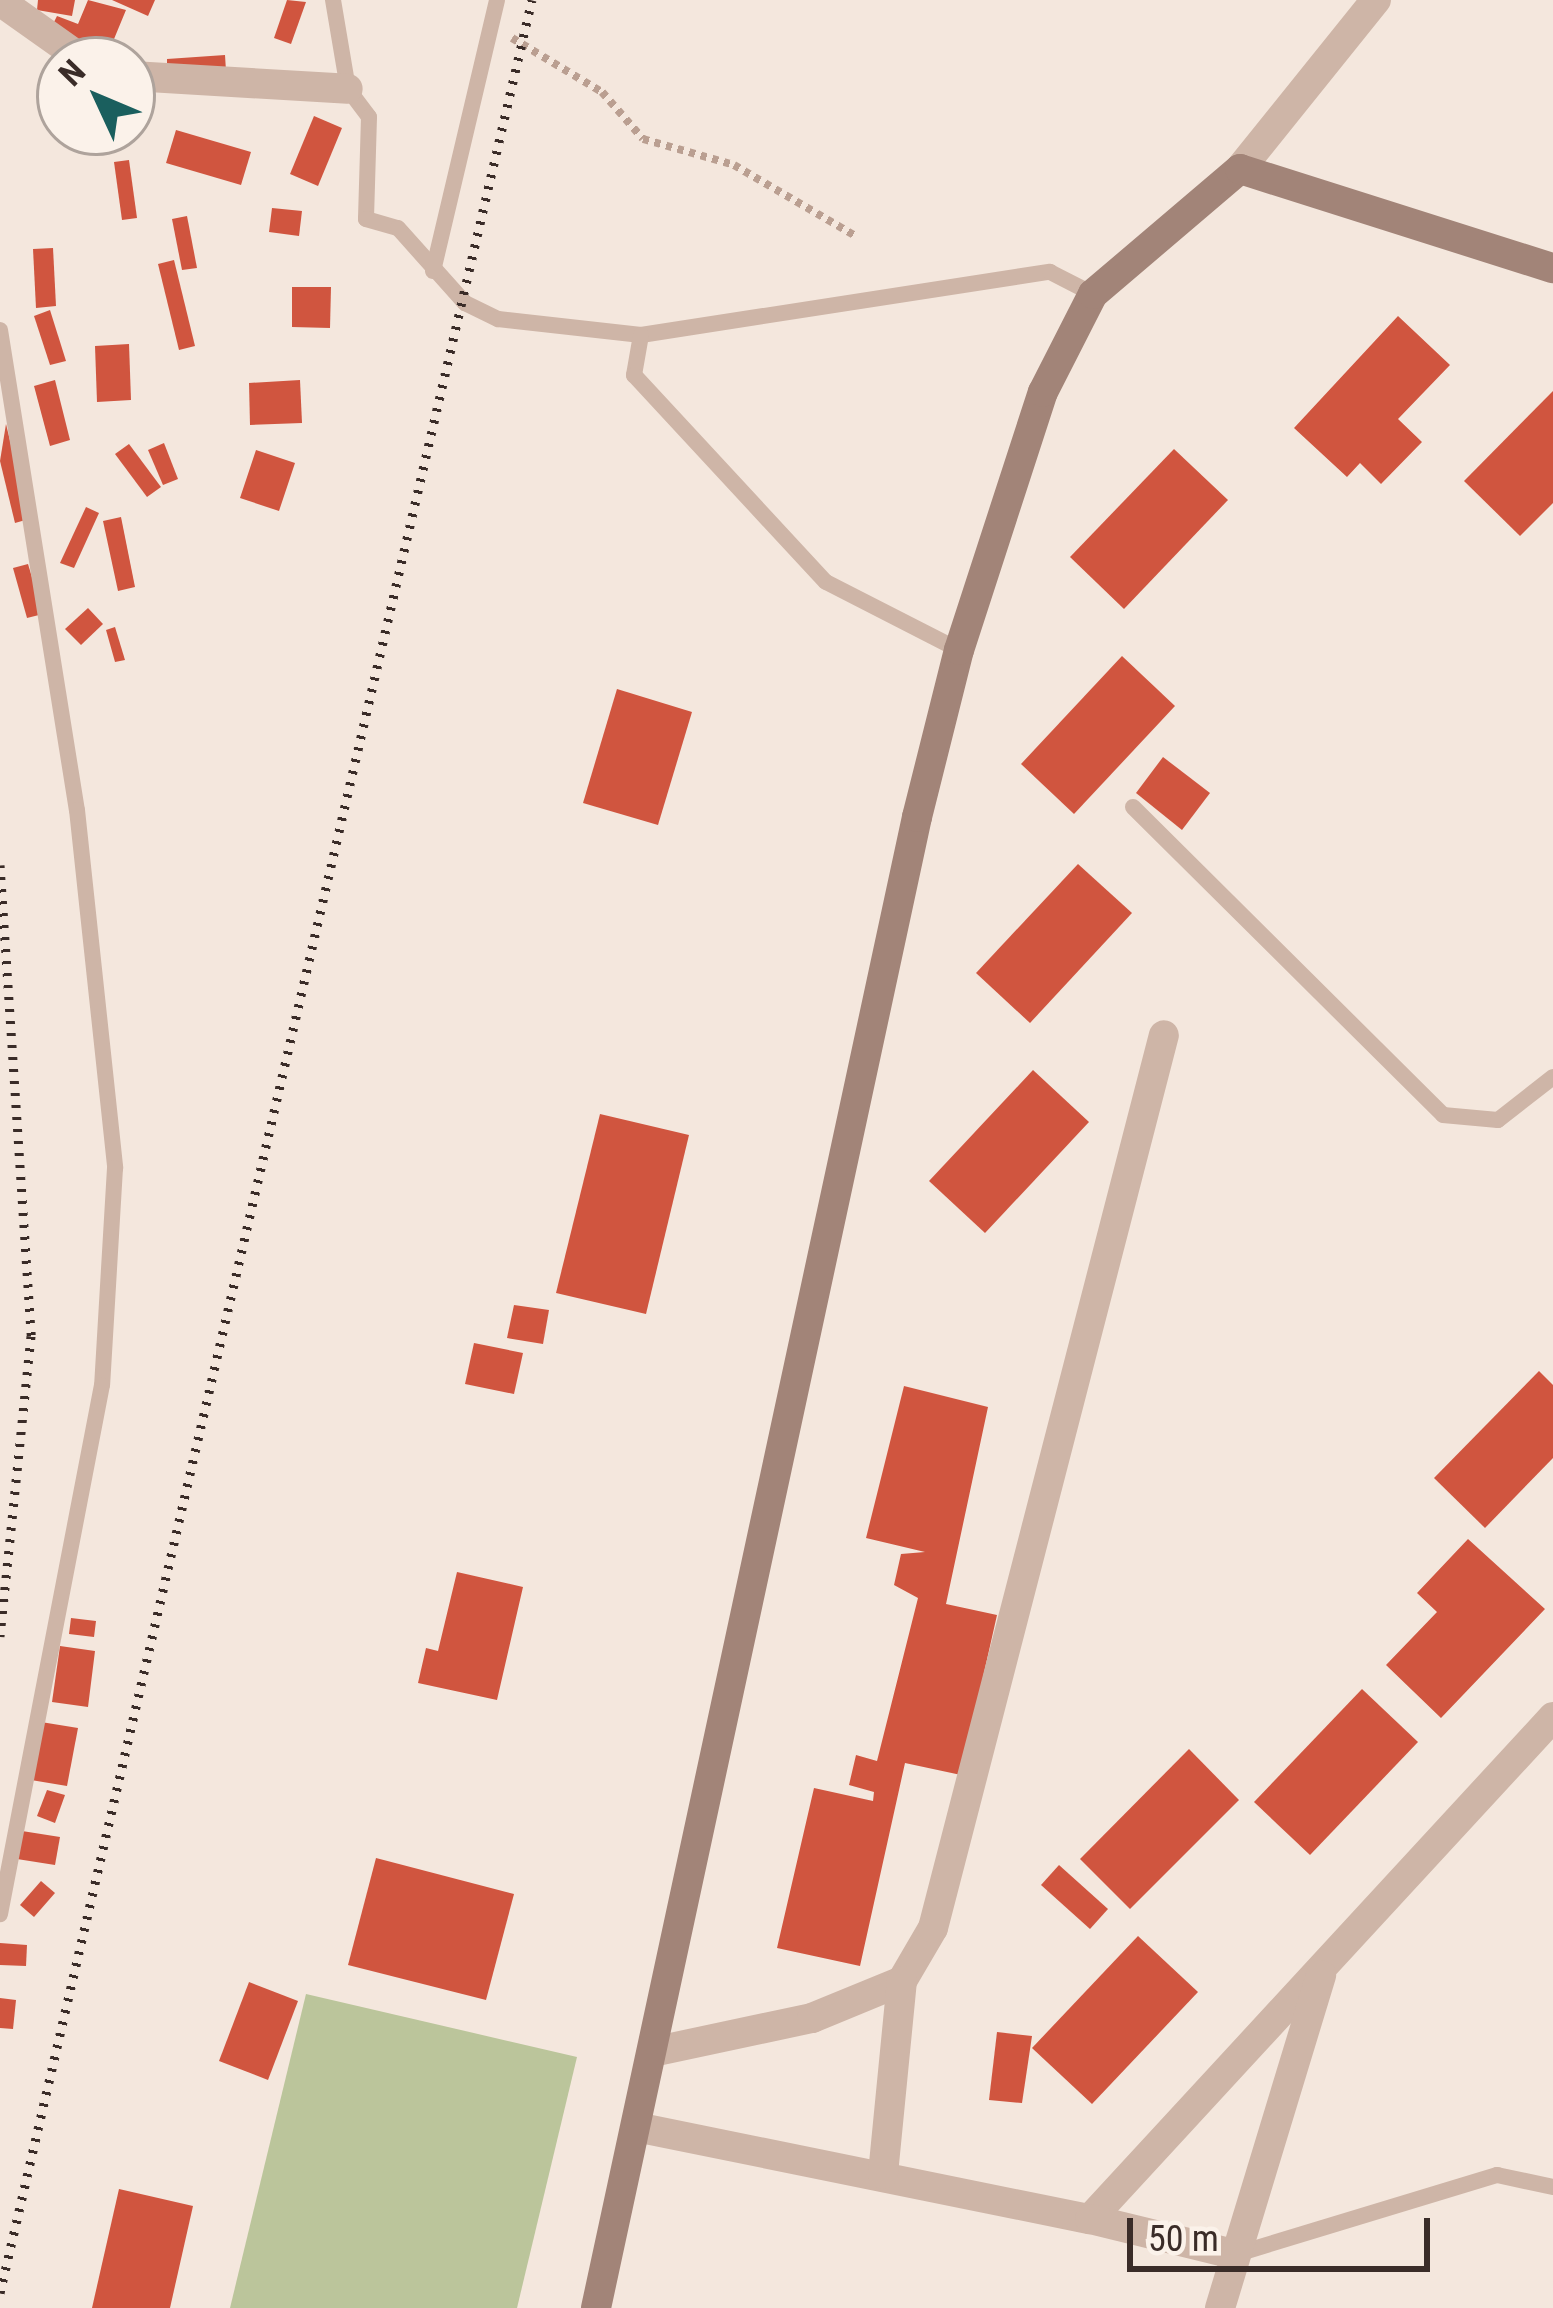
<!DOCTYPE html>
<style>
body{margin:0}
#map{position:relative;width:1553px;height:2308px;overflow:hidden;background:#f4e7dd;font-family:"Roboto Condensed",sans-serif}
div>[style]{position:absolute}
.green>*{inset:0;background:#bbc59b}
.building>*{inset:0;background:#d0553f}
.path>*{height:8px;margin-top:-4px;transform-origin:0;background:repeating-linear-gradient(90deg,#ba9f91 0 6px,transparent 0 12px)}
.lane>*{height:16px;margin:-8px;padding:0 8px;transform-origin:8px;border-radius:8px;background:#ceb5a7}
.street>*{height:30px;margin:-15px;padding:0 15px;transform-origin:15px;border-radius:15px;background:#ceb5a7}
.secondary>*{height:30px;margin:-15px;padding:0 15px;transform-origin:15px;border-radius:15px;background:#a28478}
.rail>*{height:9px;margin-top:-4.5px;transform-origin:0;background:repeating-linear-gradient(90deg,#3a2c28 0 3px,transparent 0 12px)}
span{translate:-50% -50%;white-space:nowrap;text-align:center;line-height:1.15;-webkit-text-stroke:9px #fbf2ea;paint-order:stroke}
.north{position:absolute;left:36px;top:36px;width:120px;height:120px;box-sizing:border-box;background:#fbf2ea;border:3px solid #aea39c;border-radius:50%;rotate:314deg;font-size:33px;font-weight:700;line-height:48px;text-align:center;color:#3a2c28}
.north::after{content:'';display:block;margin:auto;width:42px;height:54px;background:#1a5f5e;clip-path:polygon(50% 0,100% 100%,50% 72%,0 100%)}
.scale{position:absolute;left:1127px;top:2218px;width:303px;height:54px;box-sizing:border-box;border:6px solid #3a2c28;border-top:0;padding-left:15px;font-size:36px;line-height:42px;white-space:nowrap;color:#3a2c28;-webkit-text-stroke:9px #fbf2ea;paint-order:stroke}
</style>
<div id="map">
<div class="green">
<div style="clip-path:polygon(306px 1994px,577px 2057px,517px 2308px,230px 2308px)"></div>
</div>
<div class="building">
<div style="clip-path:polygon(38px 0,75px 0,72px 16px,37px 10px)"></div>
<div style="clip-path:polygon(88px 0,126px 10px,107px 56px,49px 32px,57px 16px,78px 24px)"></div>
<div style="clip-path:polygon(112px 0,155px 0,148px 16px)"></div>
<div style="clip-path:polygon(287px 0,306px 2px,291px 44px,274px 38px)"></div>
<div style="clip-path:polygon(225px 55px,226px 71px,167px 75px,167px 59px)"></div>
<div style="clip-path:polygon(314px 116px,342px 128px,318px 186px,290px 174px)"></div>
<div style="clip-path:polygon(176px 130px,251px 152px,241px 185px,166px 163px)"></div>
<div style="clip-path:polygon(129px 160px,137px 218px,122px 220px,114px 162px)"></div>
<div style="clip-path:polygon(272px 208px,302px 211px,299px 236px,269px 232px)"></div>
<div style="clip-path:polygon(187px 216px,197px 268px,182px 270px,172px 219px)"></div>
<div style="clip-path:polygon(53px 248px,56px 306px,36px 308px,33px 249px)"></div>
<div style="clip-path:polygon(174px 260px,195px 346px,179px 350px,158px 264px)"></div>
<div style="clip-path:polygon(292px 287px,331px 287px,330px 328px,292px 327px)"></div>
<div style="clip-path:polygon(50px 310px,66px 361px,50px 365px,34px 316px)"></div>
<div style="clip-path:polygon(1398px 316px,1450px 365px,1398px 419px,1422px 442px,1381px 484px,1360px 463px,1347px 477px,1294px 428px)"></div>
<div style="clip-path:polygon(129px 344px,131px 400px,97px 402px,95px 346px)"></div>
<div style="clip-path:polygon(55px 380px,70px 440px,50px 446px,34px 386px)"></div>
<div style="clip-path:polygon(300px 380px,302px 423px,250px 425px,249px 383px)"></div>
<div style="clip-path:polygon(1553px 391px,1553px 503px,1520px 536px,1464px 481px)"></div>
<div style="clip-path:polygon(6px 424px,29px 519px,15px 523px,0 461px)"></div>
<div style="clip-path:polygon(164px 443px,178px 479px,163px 485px,148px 450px)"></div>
<div style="clip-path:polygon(129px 444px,161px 487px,147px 497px,115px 454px)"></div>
<div style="clip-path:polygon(1174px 449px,1228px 500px,1124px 609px,1070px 557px)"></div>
<div style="clip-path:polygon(256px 450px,295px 463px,279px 511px,240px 498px)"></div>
<div style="clip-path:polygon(86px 507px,99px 513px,74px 568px,60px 563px)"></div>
<div style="clip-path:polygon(121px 517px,135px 587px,118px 591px,103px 521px)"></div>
<div style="clip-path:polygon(28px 564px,43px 614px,27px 618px,13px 568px)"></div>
<div style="clip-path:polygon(88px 608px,103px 624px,81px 645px,65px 629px)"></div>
<div style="clip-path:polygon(115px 627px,125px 660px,115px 662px,106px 630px)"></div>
<div style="clip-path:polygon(1122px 656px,1175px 706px,1074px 814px,1021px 764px)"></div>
<div style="clip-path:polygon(617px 689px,692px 712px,658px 825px,583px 803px)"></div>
<div style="clip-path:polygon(1163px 757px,1210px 793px,1182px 830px,1136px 793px)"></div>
<div style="clip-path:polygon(1078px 864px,1132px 913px,1030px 1023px,976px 973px)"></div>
<div style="clip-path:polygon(1033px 1070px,1089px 1122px,985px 1233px,929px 1181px)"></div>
<div style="clip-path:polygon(600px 1114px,689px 1135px,646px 1314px,556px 1293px)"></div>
<div style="clip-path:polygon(514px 1305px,549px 1310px,543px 1344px,507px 1338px)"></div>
<div style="clip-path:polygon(474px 1343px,523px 1353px,514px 1394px,465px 1384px)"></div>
<div style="clip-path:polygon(1539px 1371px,1553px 1385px,1553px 1458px,1485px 1528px,1434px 1478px)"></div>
<div style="clip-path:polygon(904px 1386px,988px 1407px,946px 1604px,997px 1615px,961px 1775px,905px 1763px,860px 1966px,777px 1948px,814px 1788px,873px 1801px,874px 1792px,849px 1785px,856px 1755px,877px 1761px,918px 1598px,894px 1585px,901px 1554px,925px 1552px,866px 1538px)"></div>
<div style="clip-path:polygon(1468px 1539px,1545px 1609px,1441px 1718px,1386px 1665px,1437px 1612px,1417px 1593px)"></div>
<div style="clip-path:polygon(457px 1572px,523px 1587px,497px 1700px,418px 1683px,426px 1648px,438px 1651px)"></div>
<div style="clip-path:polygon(71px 1618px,96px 1621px,94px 1637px,69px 1634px)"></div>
<div style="clip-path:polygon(60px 1646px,95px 1651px,88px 1707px,52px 1702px)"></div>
<div style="clip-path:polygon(1362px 1689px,1418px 1742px,1310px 1855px,1254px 1802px)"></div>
<div style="clip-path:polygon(41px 1722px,78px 1728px,67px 1786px,31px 1780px)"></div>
<div style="clip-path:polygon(1189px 1749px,1239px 1800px,1130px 1909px,1080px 1859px)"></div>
<div style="clip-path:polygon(47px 1790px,65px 1795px,55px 1823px,37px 1816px)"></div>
<div style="clip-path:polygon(22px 1831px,60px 1837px,55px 1865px,17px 1859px)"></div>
<div style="clip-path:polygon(376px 1858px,514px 1894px,486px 2000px,348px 1965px)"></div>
<div style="clip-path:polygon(1059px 1865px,1108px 1909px,1090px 1929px,1041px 1885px)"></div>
<div style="clip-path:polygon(41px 1881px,55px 1893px,34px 1917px,20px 1905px)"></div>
<div style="clip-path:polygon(1138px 1936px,1198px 1992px,1092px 2104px,1032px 2048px)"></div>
<div style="clip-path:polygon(0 1943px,27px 1945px,26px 1966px,0 1965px)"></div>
<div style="clip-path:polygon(249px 1982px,298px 2001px,268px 2080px,219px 2061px)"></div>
<div style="clip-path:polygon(0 1998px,16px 2000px,13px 2029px,0 2028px)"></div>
<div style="clip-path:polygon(997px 2032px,1032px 2036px,1022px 2103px,989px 2100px)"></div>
<div style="clip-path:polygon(119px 2189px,193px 2206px,170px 2308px,92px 2308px)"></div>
</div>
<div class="path">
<div style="left:512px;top:38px;width:105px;rotate:31deg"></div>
<div style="left:602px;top:92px;width:62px;rotate:48.9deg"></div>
<div style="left:643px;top:139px;width:95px;rotate:15.9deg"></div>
<div style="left:734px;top:165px;width:139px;rotate:30.3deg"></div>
</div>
<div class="lane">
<div style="left:333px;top:0;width:90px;rotate:80.4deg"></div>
<div style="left:348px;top:89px;width:35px;rotate:53deg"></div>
<div style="left:369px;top:117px;width:102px;rotate:91.7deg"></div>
<div style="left:366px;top:219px;width:33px;rotate:16deg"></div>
<div style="left:398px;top:228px;width:101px;rotate:48.2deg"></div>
<div style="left:465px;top:303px;width:37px;rotate:26deg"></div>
<div style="left:498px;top:319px;width:144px;rotate:6.4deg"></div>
<div style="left:641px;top:335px;width:414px;rotate:-8.8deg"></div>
<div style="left:1050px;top:272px;width:48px;rotate:27.1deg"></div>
<div style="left:433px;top:271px;width:278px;rotate:-76.7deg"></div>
<div style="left:0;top:330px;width:486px;rotate:80.9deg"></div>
<div style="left:77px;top:810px;width:360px;rotate:83.9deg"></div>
<div style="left:115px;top:1168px;width:217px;rotate:93.4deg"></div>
<div style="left:102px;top:1385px;width:539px;rotate:100.91deg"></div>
<div style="left:641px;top:335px;width:41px;rotate:99.9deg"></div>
<div style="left:634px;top:375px;width:282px;rotate:47.2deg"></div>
<div style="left:826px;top:582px;width:149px;rotate:27.1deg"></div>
<div style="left:1133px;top:807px;width:437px;rotate:44.8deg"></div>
<div style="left:1443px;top:1115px;width:55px;rotate:5.2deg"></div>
<div style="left:1498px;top:1120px;width:70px;rotate:-38deg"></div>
<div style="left:1237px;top:2254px;width:272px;rotate:-16.9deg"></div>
<div style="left:1497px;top:2175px;width:57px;rotate:12.1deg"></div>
</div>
<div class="street">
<div style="left:0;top:1px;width:102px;rotate:35.4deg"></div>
<div style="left:132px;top:76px;width:216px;rotate:3.4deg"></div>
<div style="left:1240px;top:169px;width:217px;rotate:-51.2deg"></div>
<div style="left:652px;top:2052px;width:164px;rotate:-12deg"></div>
<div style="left:812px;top:2018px;width:97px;rotate:-22.3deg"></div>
<div style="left:902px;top:1981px;width:61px;rotate:-59.7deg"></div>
<div style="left:933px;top:1928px;width:922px;rotate:-75.5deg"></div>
<div style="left:636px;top:2127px;width:463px;rotate:11.5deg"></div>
<div style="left:1090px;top:2219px;width:683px;rotate:-47.31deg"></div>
<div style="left:883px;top:2174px;width:194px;rotate:-84.4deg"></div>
<div style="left:1090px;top:2219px;width:148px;rotate:13.7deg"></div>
<div style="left:1220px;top:2308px;width:348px;rotate:-73.1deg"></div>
</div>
<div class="secondary">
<div style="left:596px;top:2308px;width:1525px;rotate:-77.85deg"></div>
<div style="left:917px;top:817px;width:172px;rotate:-75.9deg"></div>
<div style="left:959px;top:650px;width:271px;rotate:-72deg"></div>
<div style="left:1043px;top:392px;width:110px;rotate:-63deg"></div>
<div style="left:1093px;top:294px;width:193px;rotate:-40.4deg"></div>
<div style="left:1240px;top:169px;width:328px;rotate:17.6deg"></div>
</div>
<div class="rail">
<div style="left:0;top:865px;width:472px;rotate:86.2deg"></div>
<div style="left:31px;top:1336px;width:302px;rotate:95.9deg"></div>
<div style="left:0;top:2293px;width:2354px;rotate:-76.94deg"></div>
</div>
<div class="north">N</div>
<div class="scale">50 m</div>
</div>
